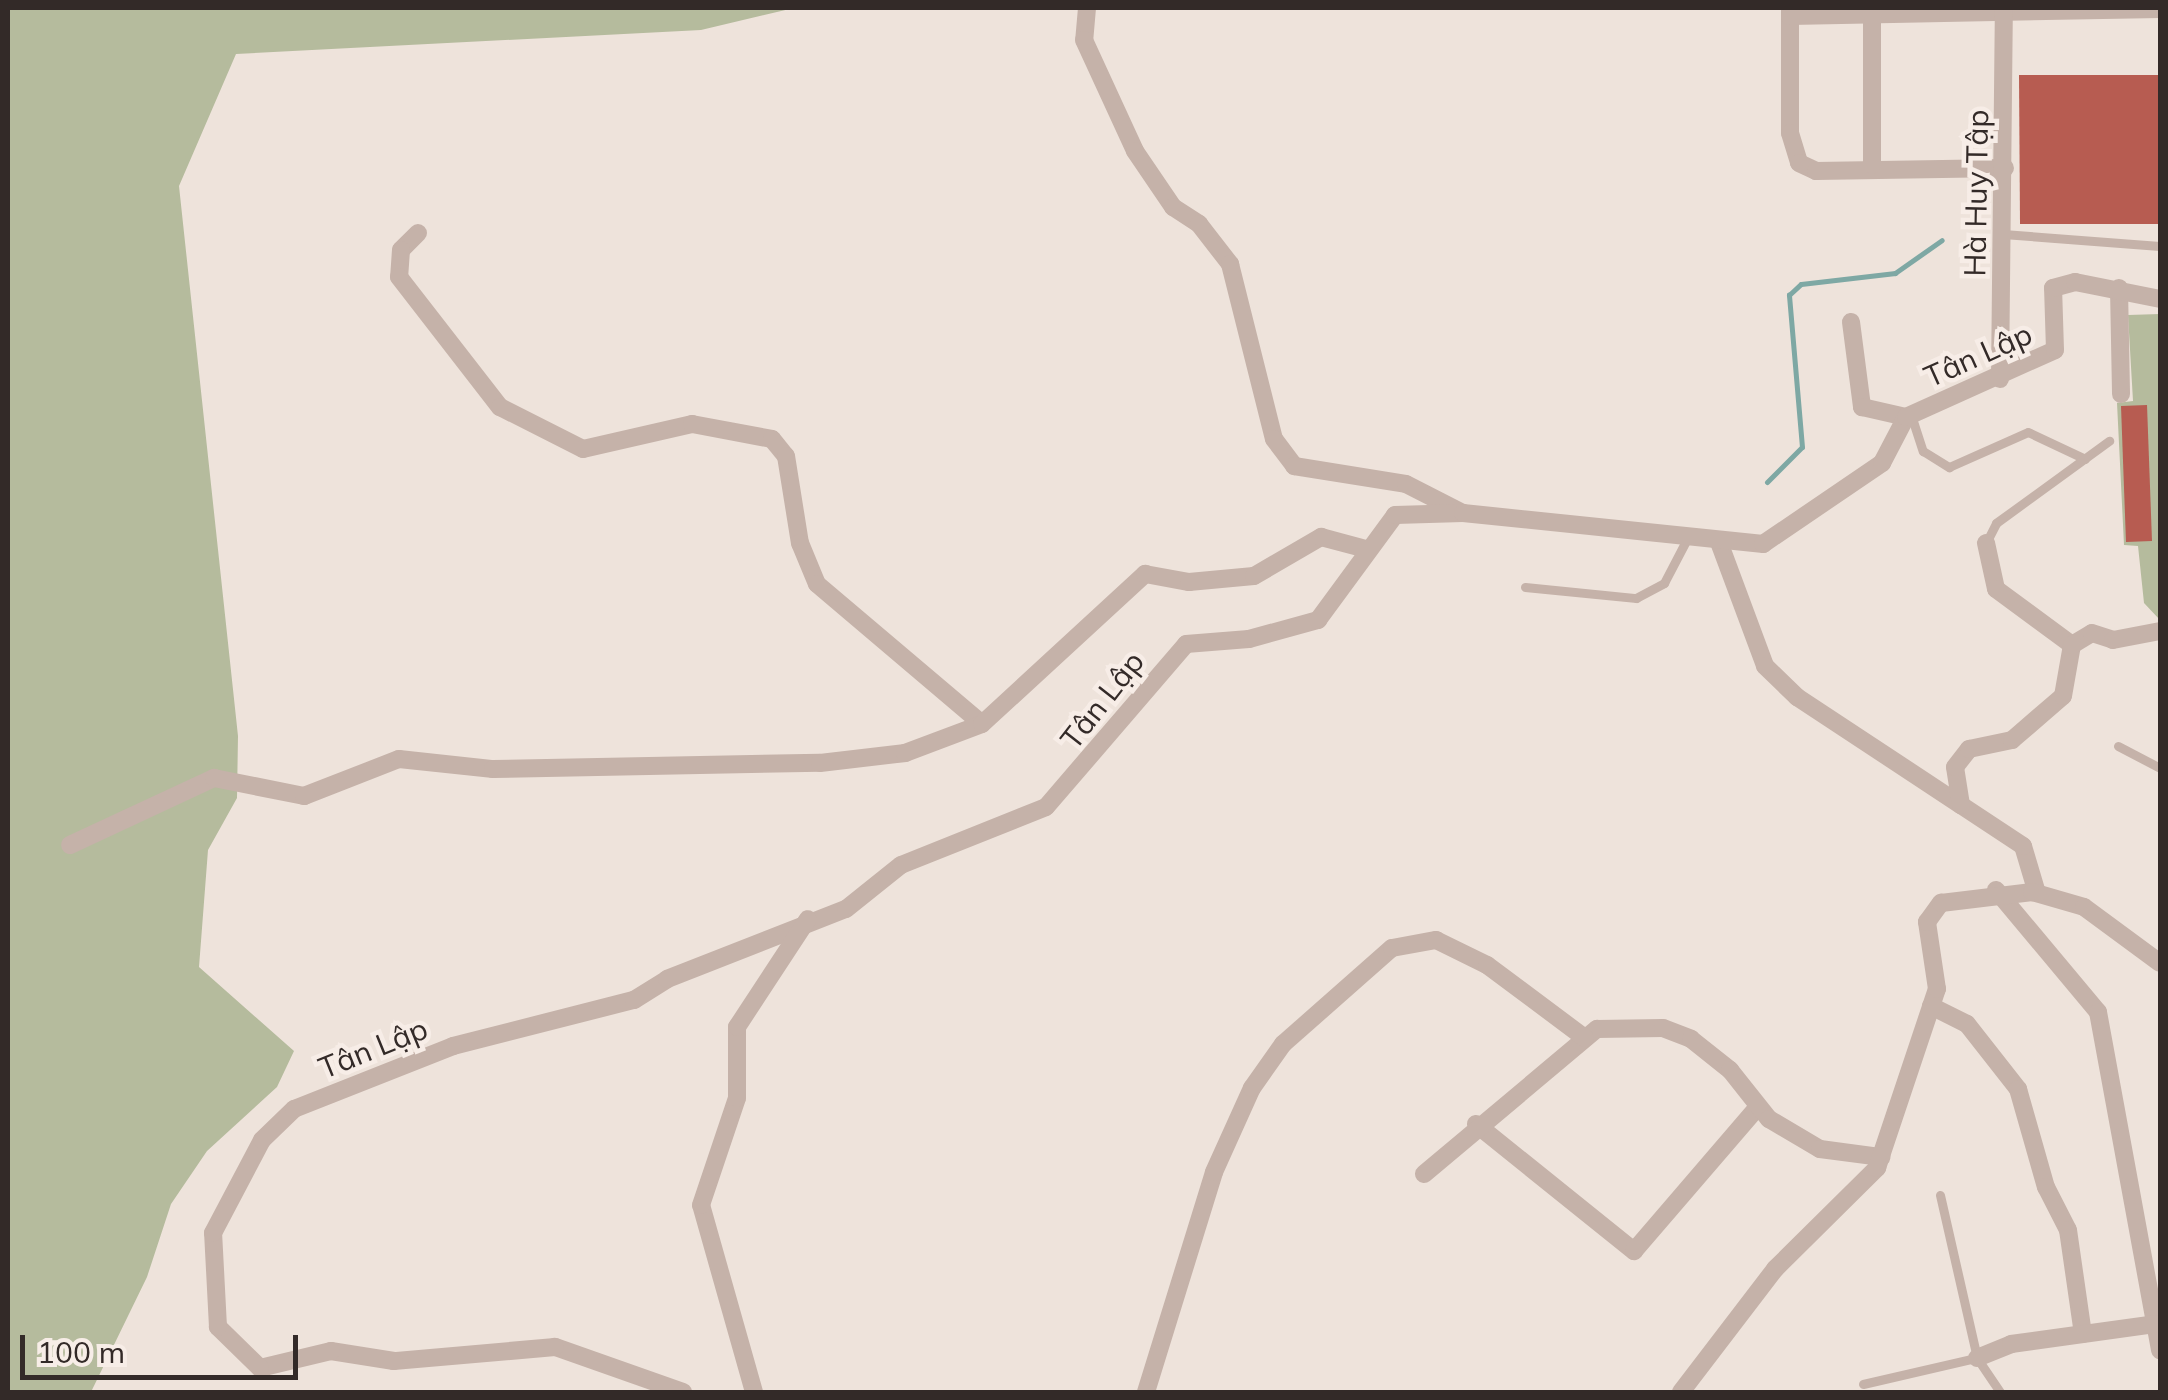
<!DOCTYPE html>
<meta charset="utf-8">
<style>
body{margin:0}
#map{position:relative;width:2168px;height:1400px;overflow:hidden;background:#eee3db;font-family:Mulish,sans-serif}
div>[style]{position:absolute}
.green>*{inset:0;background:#b5bb9d}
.stream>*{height:5px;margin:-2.5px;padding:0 2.5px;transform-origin:2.5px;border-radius:2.5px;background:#7ea8a4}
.building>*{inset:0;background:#b75c51}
.lane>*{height:9px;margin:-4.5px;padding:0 4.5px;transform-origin:4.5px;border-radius:4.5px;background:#c5b2a9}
.street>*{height:18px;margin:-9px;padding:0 9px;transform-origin:9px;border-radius:9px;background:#c5b2a9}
span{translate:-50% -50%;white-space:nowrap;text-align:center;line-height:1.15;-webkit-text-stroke:9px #f7ede7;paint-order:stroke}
.street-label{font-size:30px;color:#332a28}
.frame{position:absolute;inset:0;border:10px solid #332a28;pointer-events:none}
.scale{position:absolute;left:20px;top:1335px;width:278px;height:45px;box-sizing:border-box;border:5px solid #332a28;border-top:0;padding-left:12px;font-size:30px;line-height:35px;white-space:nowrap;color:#332a28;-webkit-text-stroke:8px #f7ede7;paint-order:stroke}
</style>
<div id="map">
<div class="green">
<div style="clip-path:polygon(8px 8px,794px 8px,701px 30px,236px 54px,179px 186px,238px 736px,237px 798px,208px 850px,199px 967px,294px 1051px,277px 1087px,207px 1151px,171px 1204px,147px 1277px,91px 1392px,8px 1392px)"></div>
<div style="clip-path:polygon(2160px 314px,2160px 620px,2144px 603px,2138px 546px,2124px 545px,2117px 403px,2133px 401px,2128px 315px)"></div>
</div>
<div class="stream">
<div style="left:1767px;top:482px;width:49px;rotate:-45deg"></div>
<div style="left:1802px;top:447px;width:153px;rotate:-94.9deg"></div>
<div style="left:1789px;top:295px;width:16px;rotate:-43deg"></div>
<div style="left:1801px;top:284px;width:95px;rotate:-6.7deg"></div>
<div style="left:1895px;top:273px;width:57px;rotate:-35.1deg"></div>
</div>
<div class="building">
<div style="clip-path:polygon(2019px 75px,2160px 75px,2160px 224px,2020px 224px)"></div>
<div style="clip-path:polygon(2147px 405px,2152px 541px,2126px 542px,2121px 406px)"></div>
</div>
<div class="lane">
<div style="left:2003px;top:234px;width:157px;rotate:4.4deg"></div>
<div style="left:1911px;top:415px;width:38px;rotate:72deg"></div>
<div style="left:1923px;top:451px;width:31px;rotate:32deg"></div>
<div style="left:1949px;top:467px;width:86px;rotate:-23.9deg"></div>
<div style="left:2028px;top:432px;width:63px;rotate:25.3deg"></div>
<div style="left:1986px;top:543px;width:22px;rotate:-63deg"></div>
<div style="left:1996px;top:523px;width:140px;rotate:-36deg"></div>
<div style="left:1525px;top:587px;width:112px;rotate:5.7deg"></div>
<div style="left:1636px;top:598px;width:32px;rotate:-28deg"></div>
<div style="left:1664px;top:583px;width:50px;rotate:-62.4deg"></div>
<div style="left:2118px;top:746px;width:47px;rotate:27.6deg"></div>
<div style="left:1940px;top:1195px;width:167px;rotate:77.2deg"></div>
<div style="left:1977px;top:1358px;width:41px;rotate:55.9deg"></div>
<div style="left:1863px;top:1384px;width:116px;rotate:-13deg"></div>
</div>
<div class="street">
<div style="left:1087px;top:8px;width:32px;rotate:95deg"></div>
<div style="left:1084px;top:40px;width:122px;rotate:65.3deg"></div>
<div style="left:1135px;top:151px;width:68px;rotate:55.8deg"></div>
<div style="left:1173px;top:207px;width:31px;rotate:33deg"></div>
<div style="left:1199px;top:224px;width:51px;rotate:52.2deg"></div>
<div style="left:1230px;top:264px;width:180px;rotate:75.9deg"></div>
<div style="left:1274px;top:439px;width:34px;rotate:53deg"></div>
<div style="left:1294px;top:466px;width:113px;rotate:9.1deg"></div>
<div style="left:1406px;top:484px;width:62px;rotate:27deg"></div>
<div style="left:1790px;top:8px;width:125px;rotate:90deg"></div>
<div style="left:1790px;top:133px;width:31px;rotate:73deg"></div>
<div style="left:1799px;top:163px;width:19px;rotate:25deg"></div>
<div style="left:1816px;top:171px;width:189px;rotate:-0.9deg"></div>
<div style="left:1790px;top:16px;width:370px;rotate:-1.1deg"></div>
<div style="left:1872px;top:165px;width:157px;rotate:-90deg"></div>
<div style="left:418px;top:233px;width:24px;rotate:135deg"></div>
<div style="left:401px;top:250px;width:27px;rotate:94deg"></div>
<div style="left:399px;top:277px;width:165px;rotate:52.2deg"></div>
<div style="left:500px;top:407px;width:93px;rotate:26.8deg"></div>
<div style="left:583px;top:449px;width:112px;rotate:-12.9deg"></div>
<div style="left:692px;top:424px;width:81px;rotate:10.6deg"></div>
<div style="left:772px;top:439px;width:22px;rotate:51deg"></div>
<div style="left:786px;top:456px;width:88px;rotate:80.9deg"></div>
<div style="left:800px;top:543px;width:44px;rotate:67.5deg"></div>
<div style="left:817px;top:584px;width:216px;rotate:40.3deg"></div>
<div style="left:2119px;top:288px;width:106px;rotate:88.9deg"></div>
<div style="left:1851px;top:322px;width:86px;rotate:82.6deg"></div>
<div style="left:1862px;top:407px;width:45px;rotate:12.8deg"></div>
<div style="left:2000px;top:379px;width:371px;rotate:-89.4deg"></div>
<div style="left:1719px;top:542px;width:132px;rotate:69.6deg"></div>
<div style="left:1765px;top:666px;width:45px;rotate:44.1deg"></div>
<div style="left:1797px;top:697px;width:196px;rotate:33.4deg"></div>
<div style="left:1986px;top:543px;width:47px;rotate:77.7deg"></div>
<div style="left:1996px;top:589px;width:94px;rotate:36.4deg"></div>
<div style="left:70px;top:845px;width:159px;rotate:-25deg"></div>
<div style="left:214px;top:778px;width:92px;rotate:11.3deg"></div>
<div style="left:304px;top:796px;width:102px;rotate:-21.3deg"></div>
<div style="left:399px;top:759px;width:95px;rotate:6.1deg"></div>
<div style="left:493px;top:769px;width:327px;rotate:-1.1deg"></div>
<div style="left:820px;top:763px;width:86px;rotate:-6.7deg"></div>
<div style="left:905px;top:753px;width:82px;rotate:-20.6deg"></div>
<div style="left:982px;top:724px;width:222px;rotate:-42.6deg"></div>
<div style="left:1145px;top:574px;width:45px;rotate:10.3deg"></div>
<div style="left:1189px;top:582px;width:65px;rotate:-5.3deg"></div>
<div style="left:1254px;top:576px;width:78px;rotate:-30.2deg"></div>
<div style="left:1321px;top:537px;width:47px;rotate:14.9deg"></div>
<div style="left:1996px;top:890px;width:159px;rotate:50.1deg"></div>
<div style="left:2098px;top:1012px;width:344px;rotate:79.6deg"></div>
<div style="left:2037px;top:893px;width:49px;rotate:-106.6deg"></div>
<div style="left:2023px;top:846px;width:74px;rotate:-146.5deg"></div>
<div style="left:1961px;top:805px;width:38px;rotate:-99deg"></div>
<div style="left:1955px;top:767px;width:23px;rotate:-52deg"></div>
<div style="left:1969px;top:749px;width:44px;rotate:-11.8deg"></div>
<div style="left:2012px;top:740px;width:67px;rotate:-40.8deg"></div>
<div style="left:2063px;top:696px;width:52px;rotate:-80deg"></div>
<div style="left:2072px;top:645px;width:23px;rotate:-31deg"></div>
<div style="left:2092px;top:633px;width:22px;rotate:18deg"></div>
<div style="left:2113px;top:640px;width:48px;rotate:-10.8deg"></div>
<div style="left:1931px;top:1006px;width:40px;rotate:26.6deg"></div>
<div style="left:1967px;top:1024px;width:83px;rotate:51.9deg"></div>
<div style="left:2018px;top:1089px;width:102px;rotate:74.1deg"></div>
<div style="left:2046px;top:1187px;width:48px;rotate:62.9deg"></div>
<div style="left:2068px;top:1230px;width:105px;rotate:81.8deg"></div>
<div style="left:1476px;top:1124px;width:203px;rotate:38.8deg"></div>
<div style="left:1634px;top:1251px;width:189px;rotate:-49.3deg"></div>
<div style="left:1424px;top:1174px;width:226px;rotate:-40deg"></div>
<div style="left:1597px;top:1029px;width:66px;rotate:-0.9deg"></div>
<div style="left:1663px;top:1028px;width:30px;rotate:21deg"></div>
<div style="left:1691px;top:1039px;width:50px;rotate:38.5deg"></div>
<div style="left:1730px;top:1070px;width:63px;rotate:51.5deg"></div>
<div style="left:1769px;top:1119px;width:59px;rotate:30.5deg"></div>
<div style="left:1820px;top:1149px;width:62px;rotate:7.5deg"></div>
<div style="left:1977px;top:1358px;width:37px;rotate:-22deg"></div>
<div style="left:2011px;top:1344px;width:145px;rotate:-7.9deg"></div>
<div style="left:683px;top:1392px;width:136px;rotate:-160.6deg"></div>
<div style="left:555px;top:1347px;width:162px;rotate:175deg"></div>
<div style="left:394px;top:1361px;width:64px;rotate:-171deg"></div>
<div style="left:331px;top:1351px;width:73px;rotate:166.5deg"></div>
<div style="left:260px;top:1368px;width:59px;rotate:-135.7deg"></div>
<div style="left:218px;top:1327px;width:94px;rotate:-93deg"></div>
<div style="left:213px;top:1233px;width:105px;rotate:-62.2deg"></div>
<div style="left:262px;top:1140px;width:45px;rotate:-44.1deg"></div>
<div style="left:294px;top:1109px;width:171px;rotate:-21.6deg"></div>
<div style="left:453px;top:1046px;width:187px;rotate:-14.3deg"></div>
<div style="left:634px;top:1000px;width:39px;rotate:-32deg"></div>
<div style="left:667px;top:979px;width:192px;rotate:-21.4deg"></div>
<div style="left:846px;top:909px;width:70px;rotate:-38.7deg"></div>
<div style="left:901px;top:865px;width:156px;rotate:-21.8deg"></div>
<div style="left:1046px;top:807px;width:215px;rotate:-49.3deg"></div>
<div style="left:1186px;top:644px;width:63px;rotate:-4.5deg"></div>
<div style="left:1249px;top:639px;width:72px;rotate:-15.4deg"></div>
<div style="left:1318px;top:620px;width:130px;rotate:-53.7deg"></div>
<div style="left:1395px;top:515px;width:68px;rotate:-1.7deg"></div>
<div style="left:1463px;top:513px;width:302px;rotate:5.9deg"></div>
<div style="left:1763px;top:544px;width:144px;rotate:-34.2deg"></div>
<div style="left:1882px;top:463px;width:52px;rotate:-62.4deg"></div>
<div style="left:1906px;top:417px;width:163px;rotate:-24.2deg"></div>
<div style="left:2055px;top:350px;width:62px;rotate:-91.8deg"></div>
<div style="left:2053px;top:288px;width:23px;rotate:-15deg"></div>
<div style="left:2075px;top:282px;width:87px;rotate:11.3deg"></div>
<div style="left:754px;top:1392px;width:194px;rotate:-105.8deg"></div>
<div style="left:701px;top:1205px;width:113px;rotate:-71.4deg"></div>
<div style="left:737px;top:1098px;width:71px;rotate:-90deg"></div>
<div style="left:737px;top:1027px;width:129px;rotate:-56.7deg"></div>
<div style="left:1146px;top:1392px;width:230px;rotate:-72.8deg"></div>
<div style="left:1214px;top:1172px;width:92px;rotate:-65.7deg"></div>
<div style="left:1252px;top:1088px;width:54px;rotate:-54.8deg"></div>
<div style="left:1283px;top:1044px;width:145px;rotate:-41.4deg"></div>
<div style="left:1392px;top:948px;width:45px;rotate:-10.3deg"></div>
<div style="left:1436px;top:940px;width:57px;rotate:26.1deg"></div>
<div style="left:1487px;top:965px;width:122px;rotate:36.7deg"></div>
<div style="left:1681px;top:1392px;width:155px;rotate:-52.6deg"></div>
<div style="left:1775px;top:1269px;width:144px;rotate:-44.7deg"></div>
<div style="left:1877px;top:1168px;width:189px;rotate:-71.5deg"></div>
<div style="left:1937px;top:989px;width:68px;rotate:-98.5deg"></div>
<div style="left:1927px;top:922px;width:24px;rotate:-54deg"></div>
<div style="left:1941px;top:903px;width:92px;rotate:-6.9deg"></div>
<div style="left:2032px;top:892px;width:54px;rotate:16.1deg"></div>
<div style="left:2084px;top:907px;width:94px;rotate:36.4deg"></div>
</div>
<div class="street-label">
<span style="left:1976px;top:193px;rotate:-89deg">Hà Huy Tập</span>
<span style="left:1978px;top:355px;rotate:-24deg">Tân Lập</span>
<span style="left:1102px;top:700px;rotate:-52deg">Tân Lập</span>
<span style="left:373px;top:1048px;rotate:-22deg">Tân Lập</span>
</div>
<div class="frame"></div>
<div class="scale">100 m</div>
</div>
